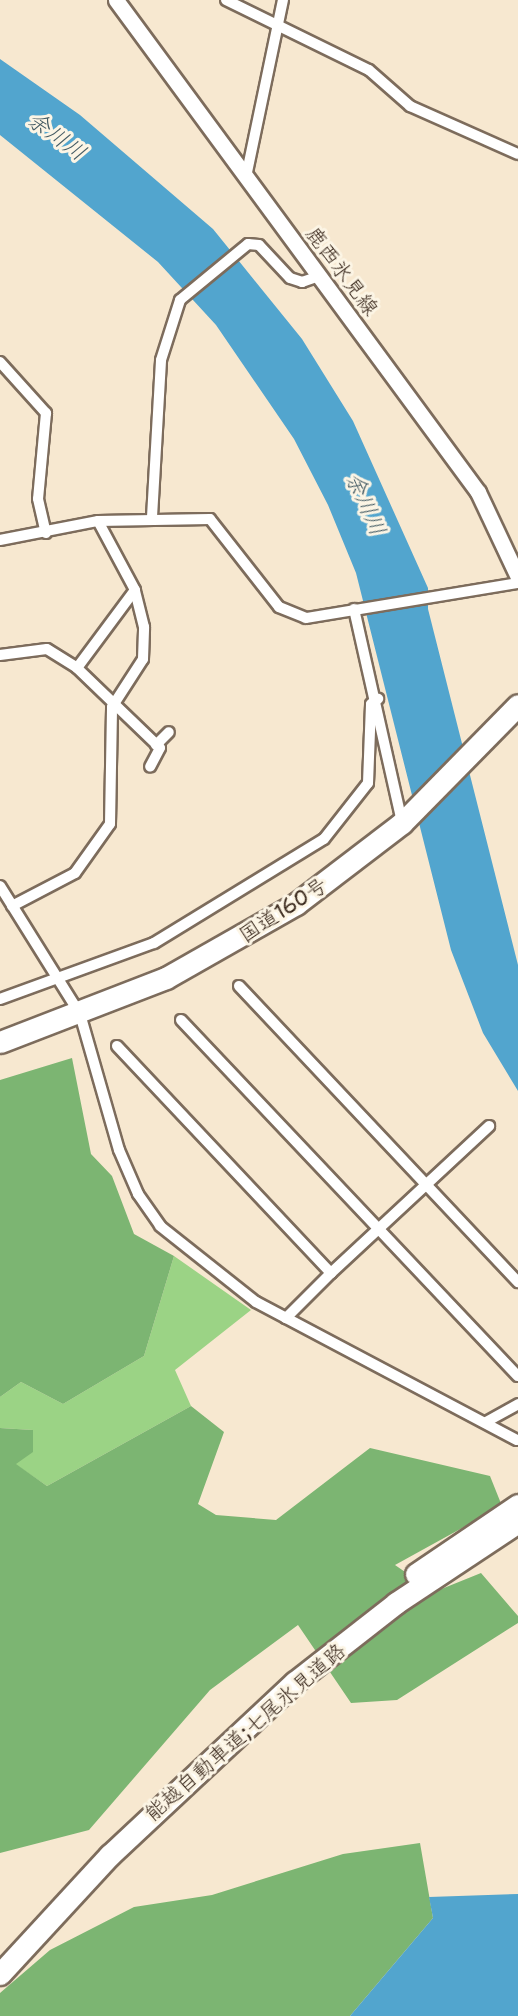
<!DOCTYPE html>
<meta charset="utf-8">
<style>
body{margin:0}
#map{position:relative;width:518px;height:2016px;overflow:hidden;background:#f7e8d0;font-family:"Shantell Sans","Klee One",sans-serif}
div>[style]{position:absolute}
.green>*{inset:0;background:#9bd385}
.forest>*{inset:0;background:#7cb572}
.water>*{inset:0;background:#52a5ce}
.roads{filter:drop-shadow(2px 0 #7d6c5c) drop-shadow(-2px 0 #7d6c5c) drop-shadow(0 2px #7d6c5c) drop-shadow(0 -2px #7d6c5c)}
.street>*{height:10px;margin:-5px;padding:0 5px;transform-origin:5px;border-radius:5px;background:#fff}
.secondary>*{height:15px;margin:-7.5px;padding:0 7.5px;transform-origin:7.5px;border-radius:7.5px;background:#fff}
.highway>*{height:21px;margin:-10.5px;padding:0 10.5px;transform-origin:10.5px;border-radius:10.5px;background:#fff}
span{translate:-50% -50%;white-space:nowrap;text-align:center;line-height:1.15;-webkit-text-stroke:6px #fcf5e5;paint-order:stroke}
.street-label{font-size:21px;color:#3b2a1e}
.water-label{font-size:22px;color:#445b64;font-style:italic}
</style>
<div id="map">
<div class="green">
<div style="clip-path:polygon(174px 1256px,251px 1310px,175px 1370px,191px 1406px,47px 1486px,15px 1464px,33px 1430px,0 1428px,0 1397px,21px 1382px,63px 1404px,144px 1356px)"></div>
</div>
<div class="forest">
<div style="clip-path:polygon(72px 1058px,91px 1154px,112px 1176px,134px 1234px,174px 1256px,144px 1356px,63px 1404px,21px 1382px,0 1397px,0 1080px)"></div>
<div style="clip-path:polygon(191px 1406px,224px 1432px,198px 1504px,216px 1515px,276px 1520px,370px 1448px,490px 1476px,502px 1506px,395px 1565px,434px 1592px,481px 1573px,518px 1616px,518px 1623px,397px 1700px,351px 1703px,298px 1625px,210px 1690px,89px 1830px,0 1853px,0 1428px,33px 1430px,33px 1452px,16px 1464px,47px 1486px)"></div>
<div style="clip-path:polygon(420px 1843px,433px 1918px,350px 2016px,0 2016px,0 1993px,50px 1950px,134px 1907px,212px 1895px,343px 1854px)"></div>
</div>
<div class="water">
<div style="clip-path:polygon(0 59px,80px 115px,213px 229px,302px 339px,353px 421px,428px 588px,428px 609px,518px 965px,518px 1091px,483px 1033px,451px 950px,356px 573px,328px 505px,294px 439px,216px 325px,158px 262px,0 135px)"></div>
<div style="clip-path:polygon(518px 1894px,518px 2016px,350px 2016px,433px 1918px,429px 1897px)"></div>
</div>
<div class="roads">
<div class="street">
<div style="left:226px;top:0;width:159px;rotate:26.1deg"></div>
<div style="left:369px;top:70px;width:55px;rotate:41.3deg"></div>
<div style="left:410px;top:106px;width:118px;rotate:24deg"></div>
<div style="left:246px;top:177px;width:181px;rotate:-78.2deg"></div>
<div style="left:0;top:362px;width:69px;rotate:48deg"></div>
<div style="left:46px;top:413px;width:86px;rotate:95.3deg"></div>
<div style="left:38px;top:499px;width:35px;rotate:77deg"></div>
<div style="left:152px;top:517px;width:157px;rotate:-86.7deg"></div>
<div style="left:161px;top:360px;width:63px;rotate:-72.4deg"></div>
<div style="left:180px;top:300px;width:88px;rotate:-39.5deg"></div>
<div style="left:248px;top:244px;width:11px;rotate:5deg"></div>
<div style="left:259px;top:245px;width:45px;rotate:46.8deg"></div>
<div style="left:290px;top:278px;width:13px;rotate:18deg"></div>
<div style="left:302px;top:282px;width:18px;rotate:-19deg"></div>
<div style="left:0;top:540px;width:100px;rotate:-11deg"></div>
<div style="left:98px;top:521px;width:112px;rotate:-1deg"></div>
<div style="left:210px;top:519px;width:112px;rotate:51.9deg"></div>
<div style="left:279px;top:607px;width:29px;rotate:22deg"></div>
<div style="left:306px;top:618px;width:215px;rotate:-9.4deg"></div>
<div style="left:354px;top:609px;width:218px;rotate:77.3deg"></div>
<div style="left:0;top:655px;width:47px;rotate:-7.3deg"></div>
<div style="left:47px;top:649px;width:36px;rotate:32deg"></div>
<div style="left:77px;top:668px;width:115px;rotate:43.9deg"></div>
<div style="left:160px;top:748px;width:21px;rotate:118deg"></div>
<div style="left:77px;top:668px;width:97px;rotate:-53.4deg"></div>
<div style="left:156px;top:745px;width:18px;rotate:-45deg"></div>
<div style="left:0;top:886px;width:151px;rotate:58deg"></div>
<div style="left:80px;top:1014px;width:141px;rotate:74deg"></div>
<div style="left:119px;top:1150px;width:48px;rotate:66.6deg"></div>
<div style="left:138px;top:1194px;width:39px;rotate:55deg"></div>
<div style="left:160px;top:1226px;width:122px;rotate:38.4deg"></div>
<div style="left:256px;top:1302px;width:295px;rotate:27.9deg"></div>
<div style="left:12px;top:906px;width:71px;rotate:-27.6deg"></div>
<div style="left:75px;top:873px;width:60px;rotate:-54.5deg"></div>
<div style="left:110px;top:824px;width:117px;rotate:-89deg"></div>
<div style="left:112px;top:707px;width:57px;rotate:-57.1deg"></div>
<div style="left:143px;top:659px;width:32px;rotate:-88deg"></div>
<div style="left:144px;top:627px;width:38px;rotate:-104deg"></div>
<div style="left:135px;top:590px;width:78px;rotate:-118.2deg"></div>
<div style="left:239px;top:986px;width:407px;rotate:46.7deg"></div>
<div style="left:0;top:999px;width:164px;rotate:-20deg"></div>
<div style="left:154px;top:943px;width:199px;rotate:-31.5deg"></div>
<div style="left:324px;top:839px;width:71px;rotate:-51.8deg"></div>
<div style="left:368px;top:783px;width:79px;rotate:-87.8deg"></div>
<div style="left:371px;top:704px;width:9px;rotate:-36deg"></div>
<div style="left:181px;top:1020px;width:490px;rotate:46.6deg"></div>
<div style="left:117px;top:1046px;width:312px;rotate:46.7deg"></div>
<div style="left:331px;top:1273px;width:64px;rotate:135deg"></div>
<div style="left:331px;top:1273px;width:216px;rotate:-42.9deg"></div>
<div style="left:486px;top:1422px;width:37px;rotate:-29deg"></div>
</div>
<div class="secondary">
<div style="left:116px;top:0;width:611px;rotate:53.66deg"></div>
<div style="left:478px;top:492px;width:94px;rotate:64.8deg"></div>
</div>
<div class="highway">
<div style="left:0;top:1042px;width:178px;rotate:-21.1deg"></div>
<div style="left:166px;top:978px;width:150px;rotate:-29.6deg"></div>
<div style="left:296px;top:904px;width:133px;rotate:-37.4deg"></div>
<div style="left:402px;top:823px;width:165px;rotate:-45.5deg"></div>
<div style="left:416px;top:1574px;width:123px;rotate:-34.1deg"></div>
<div style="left:0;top:1974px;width:162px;rotate:-47.3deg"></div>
<div style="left:110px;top:1855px;width:253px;rotate:-43.1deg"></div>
<div style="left:295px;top:1682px;width:128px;rotate:-38deg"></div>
<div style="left:396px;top:1603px;width:146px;rotate:-33.6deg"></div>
</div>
</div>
<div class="street-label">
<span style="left:342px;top:271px;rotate:53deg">鹿西氷見線</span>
<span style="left:283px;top:910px;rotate:-33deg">国道160号</span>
<span style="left:245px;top:1732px;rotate:-41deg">能越自動車道;七尾氷見道路</span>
</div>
<div class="water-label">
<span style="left:57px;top:136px;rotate:36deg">余川川</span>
<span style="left:366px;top:504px;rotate:66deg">余川川</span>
</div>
</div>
